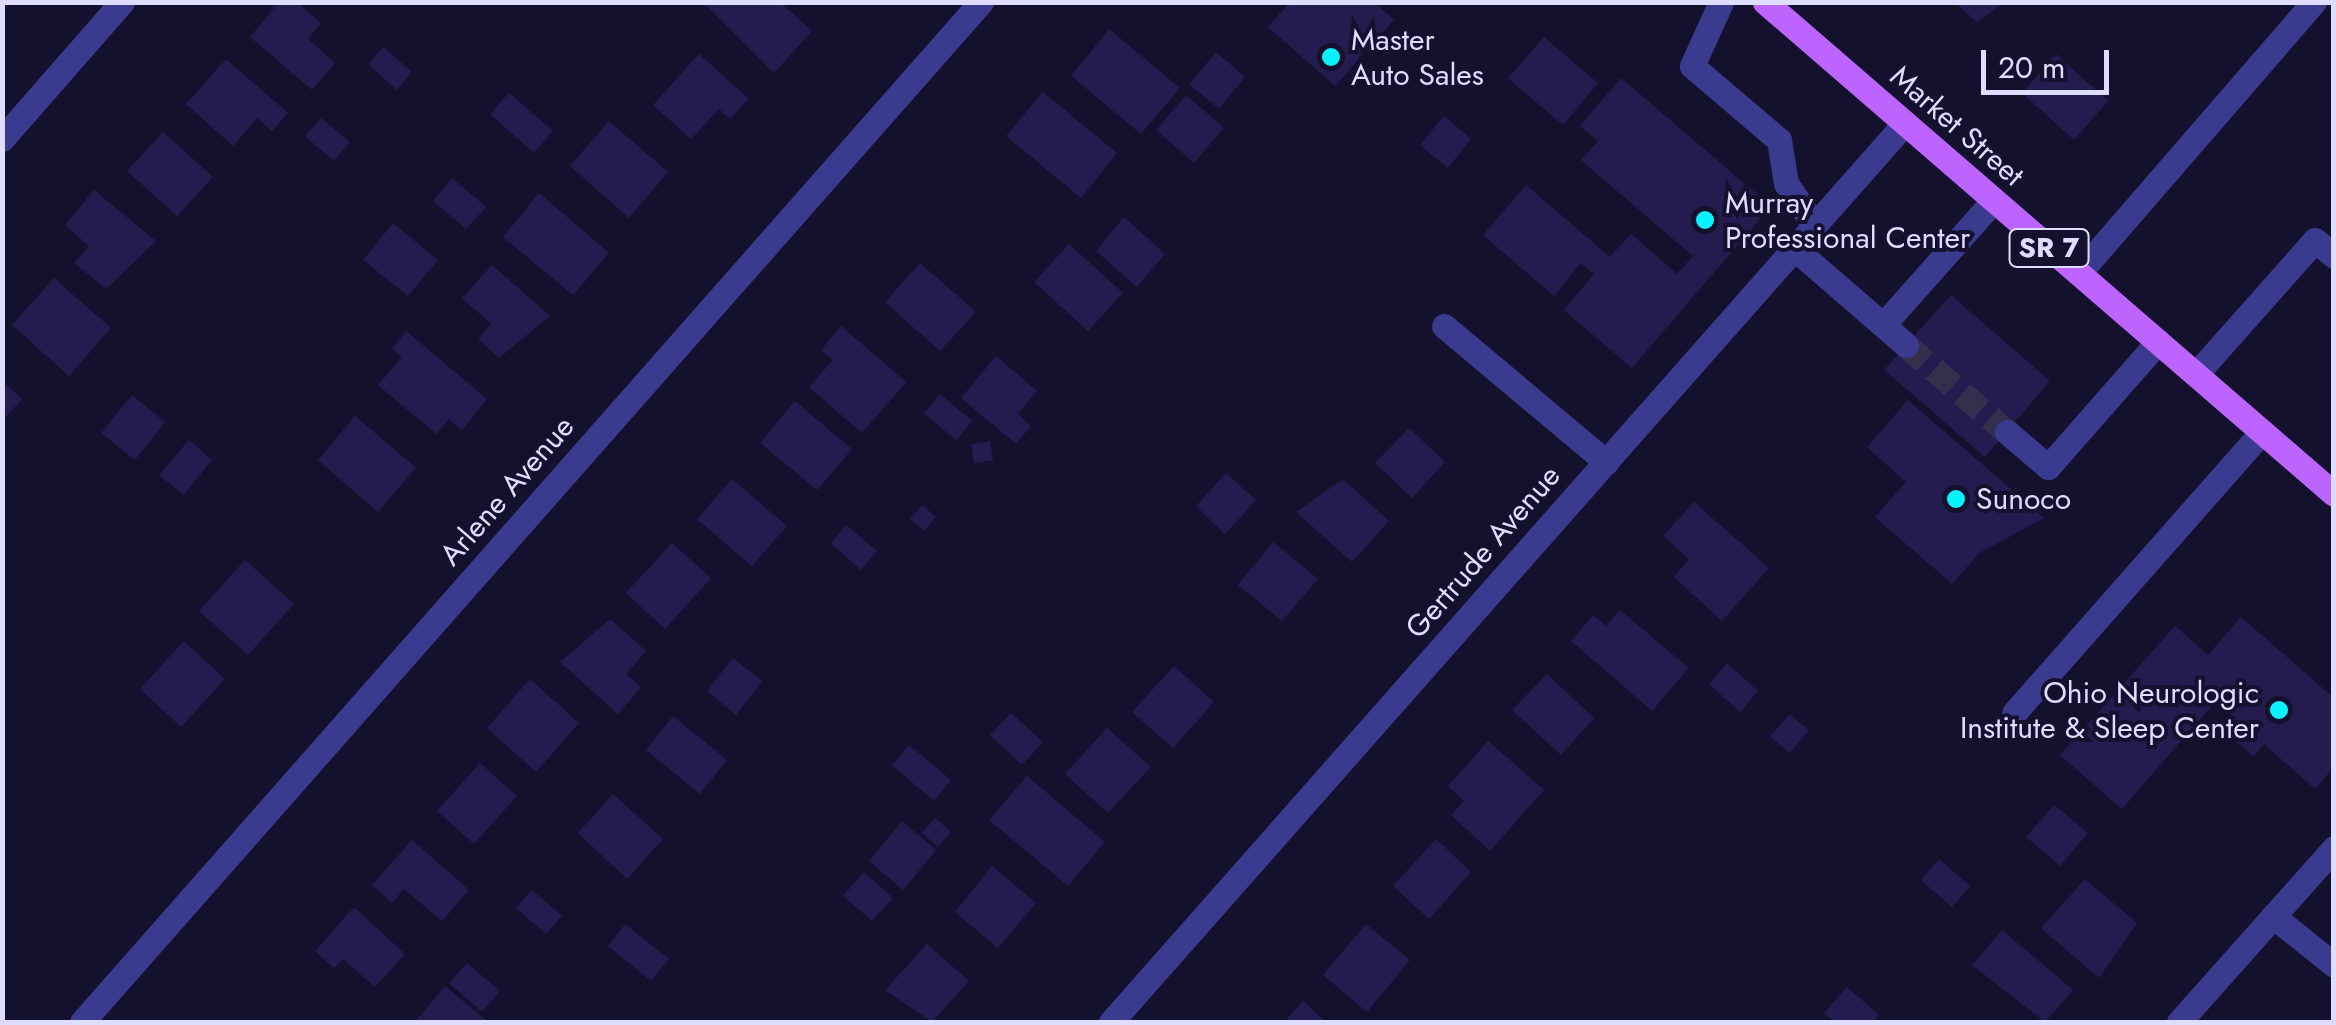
<!DOCTYPE html>
<style>
body{margin:0}
#map{position:relative;width:2336px;height:1025px;overflow:hidden;background:#14112e;font-family:Jost,sans-serif}
div>[style]{position:absolute}
.building>*{inset:0;background:#241c4f}
.minor-tunnel>*{height:25px;margin-top:-12.5px;transform-origin:0;background:repeating-linear-gradient(90deg,#32304d 0 25px,transparent 0 37px)}
.minor>*{height:25px;margin:-12.5px;padding:0 12.5px;transform-origin:12.5px;border-radius:12.5px;background:#3a3b8e}
.major>*{height:25px;margin:-12.5px;padding:0 12.5px;transform-origin:12.5px;border-radius:12.5px;background:#bd64ff}
.dots>*{width:28px;height:28px;translate:-50% -50%;box-sizing:border-box;border:5px solid #14112e;border-radius:50%}
span{translate:-50% -50%;white-space:nowrap;text-align:center;line-height:1.15;-webkit-text-stroke:8px #14112e;paint-order:stroke}
.shield-label span{padding:2px 8px;background:#14112e;border:2px solid;border-radius:8px;-webkit-text-stroke-width:0}
.shield-label{font-size:28px;color:#dfddff;font-weight:700}
.poi-label{font-size:30px;color:#dfddff}
.left{translate:0 -50%;text-align:left}
.right{translate:-100% -50%;text-align:right}
.street-label{font-size:30px;color:#dfddff}
.frame{position:absolute;inset:0;border:5px solid #dfddff;pointer-events:none}
.scale{position:absolute;left:1981px;top:50px;width:128px;height:45px;box-sizing:border-box;border:5px solid #dfddff;border-top:0;padding-left:12px;font-size:30px;line-height:35px;white-space:nowrap;color:#dfddff;-webkit-text-stroke:8px #14112e;paint-order:stroke}
</style>
<div id="map">
<div class="building">
<div style="clip-path:polygon(279px 2px,297px 2px,321px 23px,308px 39px,335px 63px,312px 90px,250px 37px)"></div>
<div style="clip-path:polygon(703px 2px,780px 2px,812px 31px,774px 73px)"></div>
<div style="clip-path:polygon(1290px 2px,1374px 2px,1394px 20px,1335px 86px,1268px 27px)"></div>
<div style="clip-path:polygon(1954px 2px,2005px 2px,1977px 22px)"></div>
<div style="clip-path:polygon(1109px 29px,1180px 88px,1141px 134px,1071px 76px)"></div>
<div style="clip-path:polygon(1544px 37px,1598px 83px,1563px 125px,1508px 78px)"></div>
<div style="clip-path:polygon(383px 47px,412px 72px,397px 90px,368px 64px)"></div>
<div style="clip-path:polygon(1216px 52px,1245px 77px,1219px 109px,1189px 84px)"></div>
<div style="clip-path:polygon(699px 54px,749px 99px,730px 119px,719px 109px,691px 139px,653px 105px)"></div>
<div style="clip-path:polygon(2056px 54px,2108px 101px,2074px 140px,2022px 93px)"></div>
<div style="clip-path:polygon(226px 59px,288px 113px,272px 131px,257px 118px,233px 146px,186px 104px)"></div>
<div style="clip-path:polygon(1621px 78px,1771px 206px,1632px 368px,1564px 310px,1594px 274px,1581px 263px,1554px 296px,1483px 235px,1526px 185px,1610px 257px,1631px 234px,1677px 274px,1693px 256px,1581px 160px,1598px 141px,1580px 126px)"></div>
<div style="clip-path:polygon(1043px 92px,1117px 153px,1081px 198px,1006px 136px)"></div>
<div style="clip-path:polygon(509px 93px,553px 131px,534px 153px,490px 114px)"></div>
<div style="clip-path:polygon(1186px 95px,1224px 128px,1194px 163px,1156px 130px)"></div>
<div style="clip-path:polygon(1444px 116px,1471px 139px,1448px 168px,1420px 145px)"></div>
<div style="clip-path:polygon(321px 118px,350px 142px,334px 161px,305px 136px)"></div>
<div style="clip-path:polygon(609px 121px,668px 172px,629px 218px,570px 166px)"></div>
<div style="clip-path:polygon(163px 132px,213px 177px,177px 216px,127px 171px)"></div>
<div style="clip-path:polygon(452px 178px,486px 207px,466px 229px,433px 201px)"></div>
<div style="clip-path:polygon(94px 190px,156px 241px,106px 289px,74px 263px,89px 246px,65px 225px)"></div>
<div style="clip-path:polygon(539px 193px,609px 253px,573px 295px,503px 237px)"></div>
<div style="clip-path:polygon(1124px 217px,1165px 254px,1137px 287px,1096px 251px)"></div>
<div style="clip-path:polygon(393px 223px,438px 260px,408px 296px,363px 260px)"></div>
<div style="clip-path:polygon(1069px 244px,1123px 293px,1088px 331px,1034px 282px)"></div>
<div style="clip-path:polygon(920px 263px,976px 312px,940px 351px,885px 302px)"></div>
<div style="clip-path:polygon(492px 265px,550px 316px,499px 358px,478px 339px,491px 324px,462px 298px)"></div>
<div style="clip-path:polygon(54px 278px,111px 328px,69px 376px,12px 325px)"></div>
<div style="clip-path:polygon(1951px 295px,2050px 381px,1985px 457px,1884px 370px)"></div>
<div style="clip-path:polygon(841px 326px,906px 382px,862px 433px,809px 387px,833px 360px,821px 350px)"></div>
<div style="clip-path:polygon(406px 331px,487px 399px,462px 430px,449px 419px,436px 434px,378px 385px,402px 357px,392px 349px)"></div>
<div style="clip-path:polygon(996px 356px,1037px 391px,1018px 414px,1031px 426px,1016px 444px,961px 398px)"></div>
<div style="clip-path:polygon(2px 381px,22px 399px,2px 421px)"></div>
<div style="clip-path:polygon(940px 394px,972px 421px,956px 440px,924px 413px)"></div>
<div style="clip-path:polygon(132px 395px,165px 422px,135px 460px,101px 433px)"></div>
<div style="clip-path:polygon(1908px 400px,2044px 518px,1979px 553px,1952px 584px,1875px 517px,1906px 482px,1867px 447px)"></div>
<div style="clip-path:polygon(795px 401px,852px 449px,817px 490px,760px 443px)"></div>
<div style="clip-path:polygon(355px 416px,416px 468px,378px 512px,318px 460px)"></div>
<div style="clip-path:polygon(1409px 428px,1445px 462px,1412px 498px,1375px 463px)"></div>
<div style="clip-path:polygon(189px 440px,212px 460px,184px 495px,159px 475px)"></div>
<div style="clip-path:polygon(990px 441px,993px 460px,974px 463px,971px 444px)"></div>
<div style="clip-path:polygon(1226px 473px,1256px 500px,1225px 534px,1196px 506px)"></div>
<div style="clip-path:polygon(732px 479px,787px 526px,752px 566px,697px 519px)"></div>
<div style="clip-path:polygon(1343px 479px,1389px 521px,1352px 562px,1296px 512px)"></div>
<div style="clip-path:polygon(1694px 502px,1769px 568px,1722px 621px,1674px 577px,1689px 559px,1663px 536px)"></div>
<div style="clip-path:polygon(922px 505px,936px 517px,924px 531px,910px 519px)"></div>
<div style="clip-path:polygon(846px 525px,877px 551px,861px 570px,831px 544px)"></div>
<div style="clip-path:polygon(1273px 542px,1318px 579px,1282px 621px,1238px 585px)"></div>
<div style="clip-path:polygon(672px 543px,711px 578px,665px 629px,626px 593px)"></div>
<div style="clip-path:polygon(245px 560px,294px 604px,248px 655px,199px 611px)"></div>
<div style="clip-path:polygon(1620px 610px,1689px 668px,1652px 711px,1571px 641px,1593px 615px,1606px 626px)"></div>
<div style="clip-path:polygon(2241px 617px,2334px 698px,2334px 767px,2315px 789px,2264px 744px,2253px 757px,2243px 747px,2223px 730px,2234px 718px,2215px 702px,2122px 809px,2060px 755px,2175px 626px,2208px 655px)"></div>
<div style="clip-path:polygon(610px 619px,646px 651px,626px 674px,641px 687px,618px 714px,560px 662px)"></div>
<div style="clip-path:polygon(184px 641px,225px 679px,181px 727px,140px 689px)"></div>
<div style="clip-path:polygon(733px 658px,762px 681px,736px 715px,707px 691px)"></div>
<div style="clip-path:polygon(1727px 663px,1758px 691px,1740px 712px,1709px 684px)"></div>
<div style="clip-path:polygon(1174px 666px,1214px 702px,1173px 748px,1132px 712px)"></div>
<div style="clip-path:polygon(1547px 674px,1594px 718px,1561px 755px,1512px 710px)"></div>
<div style="clip-path:polygon(530px 679px,579px 723px,536px 772px,487px 728px)"></div>
<div style="clip-path:polygon(1011px 713px,1043px 742px,1022px 765px,990px 735px)"></div>
<div style="clip-path:polygon(1790px 714px,1809px 731px,1789px 753px,1770px 736px)"></div>
<div style="clip-path:polygon(673px 716px,727px 760px,700px 794px,646px 750px)"></div>
<div style="clip-path:polygon(1107px 728px,1151px 767px,1108px 813px,1065px 774px)"></div>
<div style="clip-path:polygon(1488px 741px,1544px 790px,1490px 851px,1451px 815px,1464px 801px,1448px 786px)"></div>
<div style="clip-path:polygon(909px 745px,951px 780px,934px 801px,892px 765px)"></div>
<div style="clip-path:polygon(480px 763px,517px 796px,474px 844px,437px 811px)"></div>
<div style="clip-path:polygon(1027px 776px,1105px 842px,1068px 886px,989px 820px)"></div>
<div style="clip-path:polygon(613px 794px,663px 839px,627px 879px,578px 833px)"></div>
<div style="clip-path:polygon(2054px 805px,2088px 833px,2060px 866px,2026px 837px)"></div>
<div style="clip-path:polygon(935px 818px,951px 832px,938px 847px,922px 833px)"></div>
<div style="clip-path:polygon(902px 821px,936px 850px,903px 890px,869px 861px)"></div>
<div style="clip-path:polygon(1436px 839px,1471px 872px,1429px 919px,1393px 886px)"></div>
<div style="clip-path:polygon(412px 840px,469px 890px,442px 921px,404px 889px,392px 903px,372px 885px)"></div>
<div style="clip-path:polygon(1939px 859px,1970px 886px,1952px 907px,1921px 880px)"></div>
<div style="clip-path:polygon(992px 866px,1036px 903px,998px 948px,955px 912px)"></div>
<div style="clip-path:polygon(864px 872px,893px 898px,872px 921px,843px 896px)"></div>
<div style="clip-path:polygon(2085px 879px,2137px 923px,2099px 978px,2041px 928px)"></div>
<div style="clip-path:polygon(532px 890px,562px 916px,546px 934px,516px 908px)"></div>
<div style="clip-path:polygon(354px 907px,405px 954px,375px 987px,343px 959px,334px 968px,315px 951px)"></div>
<div style="clip-path:polygon(625px 924px,669px 959px,651px 981px,608px 946px)"></div>
<div style="clip-path:polygon(1366px 924px,1410px 960px,1367px 1012px,1323px 975px)"></div>
<div style="clip-path:polygon(2002px 930px,2073px 990px,2045px 1022px,1972px 965px)"></div>
<div style="clip-path:polygon(927px 944px,969px 981px,932px 1022px,885px 990px)"></div>
<div style="clip-path:polygon(467px 963px,500px 991px,482px 1012px,449px 983px)"></div>
<div style="clip-path:polygon(445px 986px,486px 1020px,483px 1022px,415px 1022px)"></div>
<div style="clip-path:polygon(1847px 987px,1879px 1015px,1873px 1022px,1835px 1022px,1824px 1013px)"></div>
<div style="clip-path:polygon(1303px 1001px,1326px 1022px,1284px 1022px)"></div>
</div>
<div class="minor-tunnel">
<div style="left:1906px;top:345px;width:133px;rotate:40.7deg"></div>
</div>
<div class="minor">
<div style="left:1721px;top:2px;width:70px;rotate:114.4deg"></div>
<div style="left:1692px;top:66px;width:114px;rotate:40.4deg"></div>
<div style="left:1779px;top:140px;width:44px;rotate:80.8deg"></div>
<div style="left:1786px;top:183px;width:52px;rotate:56deg"></div>
<div style="left:2px;top:139px;width:182px;rotate:-48.8deg"></div>
<div style="left:1794px;top:248px;width:118px;rotate:40.9deg"></div>
<div style="left:2079px;top:273px;width:359px;rotate:-49.1deg"></div>
<div style="left:1444px;top:326px;width:212px;rotate:40deg"></div>
<div style="left:1906px;top:345px;width:30px;rotate:-139deg"></div>
<div style="left:1883px;top:325px;width:167px;rotate:-48.4deg"></div>
<div style="left:2196px;top:374px;width:179px;rotate:-48.4deg"></div>
<div style="left:2315px;top:240px;width:25px;rotate:40deg"></div>
<div style="left:2007px;top:432px;width:54px;rotate:40.5deg"></div>
<div style="left:2048px;top:467px;width:167px;rotate:-48.7deg"></div>
<div style="left:2014px;top:713px;width:375px;rotate:-48.6deg"></div>
<div style="left:2273px;top:916px;width:78px;rotate:38.8deg"></div>
<div style="left:82px;top:1022px;width:1360px;rotate:-48.61deg"></div>
<div style="left:1111px;top:1022px;width:1198px;rotate:-48.55deg"></div>
<div style="left:2179px;top:1022px;width:233px;rotate:-48.3deg"></div>
</div>
<div class="major">
<div style="left:1765px;top:2px;width:752px;rotate:40.85deg"></div>
</div>
<div class="dots">
<div style="left:1331px;top:57px;background:#09f3ff"></div>
<div style="left:1705px;top:220px;background:#09f3ff"></div>
<div style="left:1956px;top:499px;background:#09f3ff"></div>
<div style="left:2279px;top:710px;background:#09f3ff"></div>
</div>
<div class="shield-label">
<span style="left:2049px;top:248px">SR 7</span>
</div>
<div class="poi-label">
<span class="left" style="left:1351px;top:57px">Master<br>Auto Sales</span>
<span class="left" style="left:1725px;top:220px">Murray<br>Professional Center</span>
<span class="left" style="left:1976px;top:499px">Sunoco</span>
<span class="right" style="left:2259px;top:710px">Ohio Neurologic<br>Institute &amp; Sleep Center</span>
</div>
<div class="street-label">
<span style="left:1957px;top:126px;rotate:41deg">Market Street</span>
<span style="left:507px;top:491px;rotate:-49deg">Arlene Avenue</span>
<span style="left:1483px;top:552px;rotate:-49deg">Gertrude Avenue</span>
</div>
<div class="frame"></div>
<div class="scale">20 m</div>
</div>
